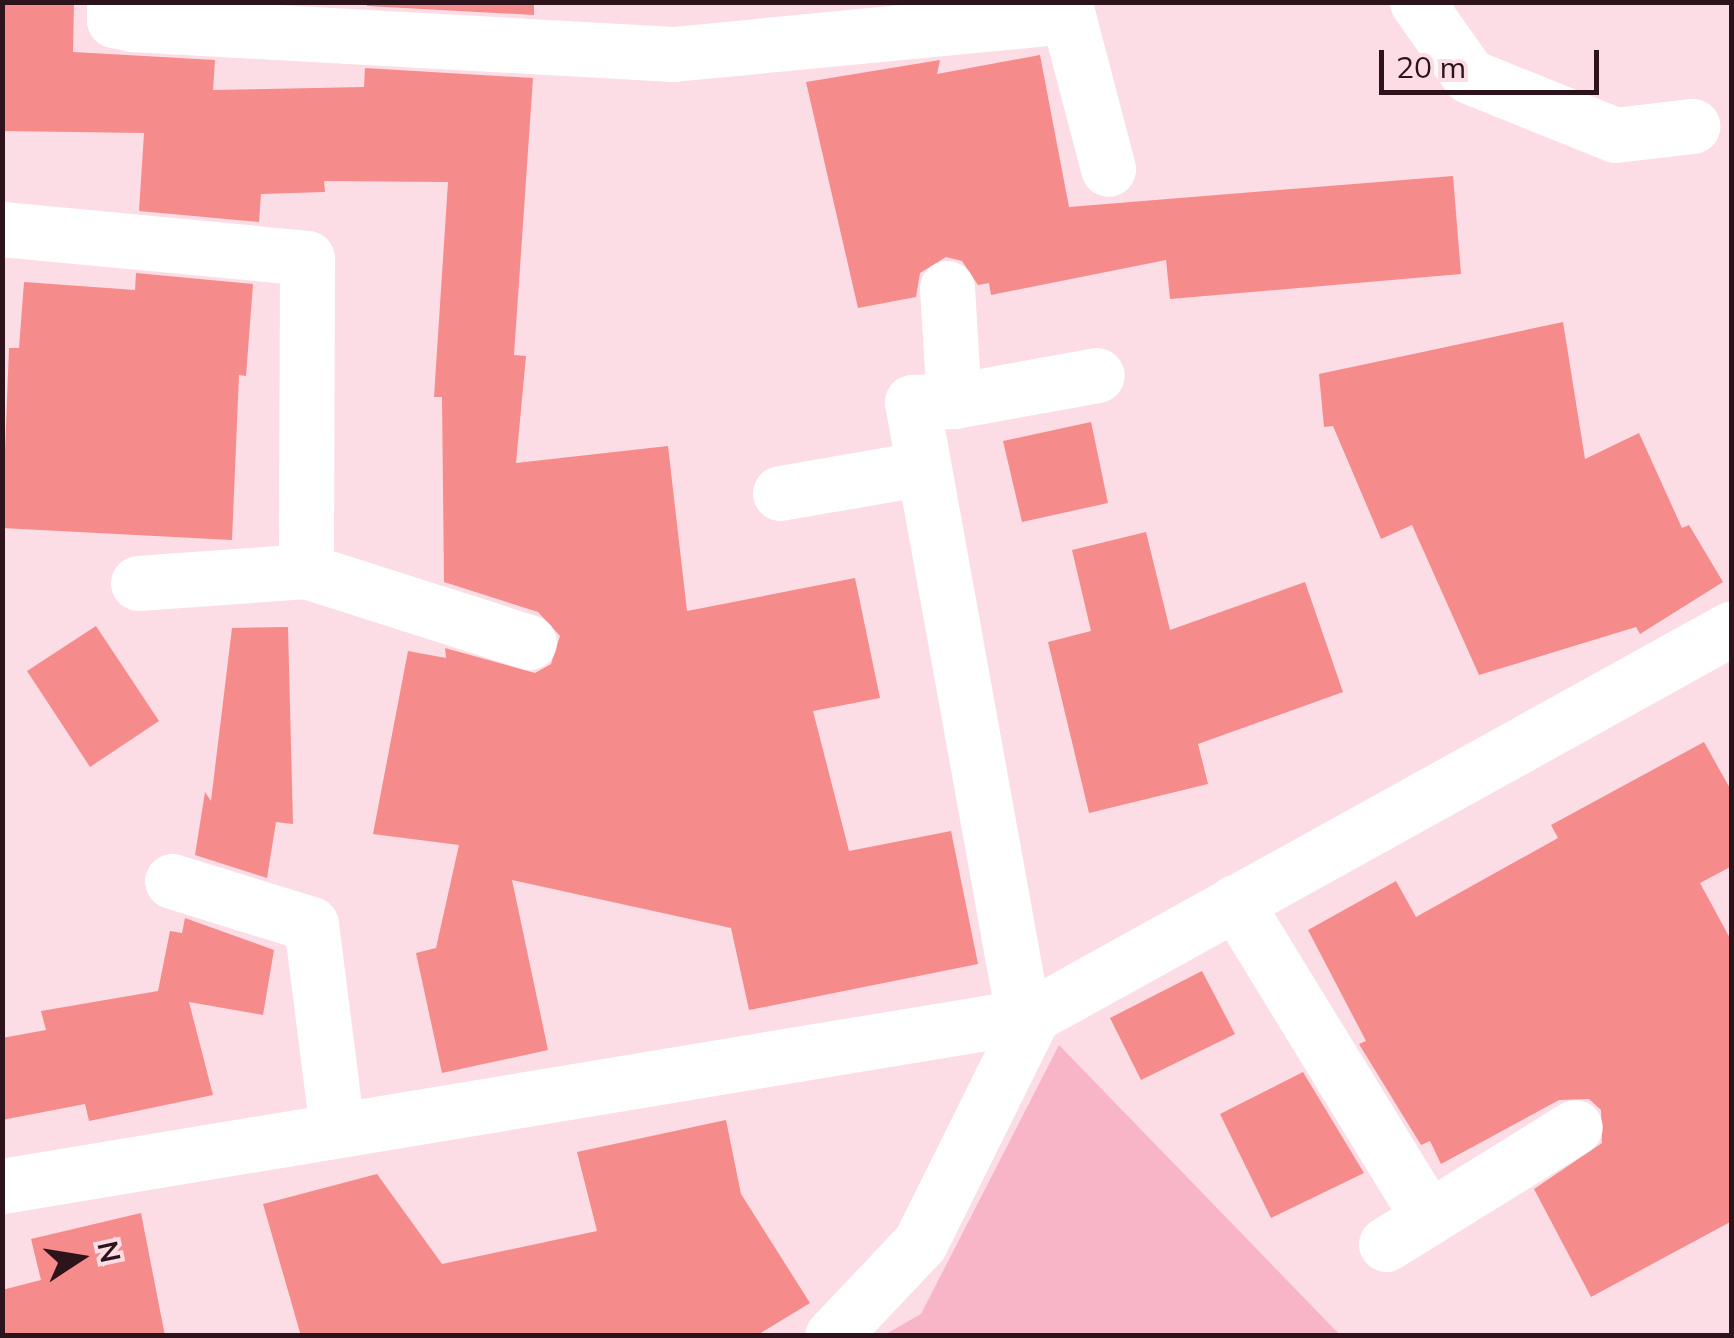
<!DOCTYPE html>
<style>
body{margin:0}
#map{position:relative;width:1734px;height:1338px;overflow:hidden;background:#fcdde5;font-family:Mulish,sans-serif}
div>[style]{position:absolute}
.green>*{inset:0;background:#f8b5c8}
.building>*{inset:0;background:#f68b8b}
.minor>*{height:55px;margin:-27.5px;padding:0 27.5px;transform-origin:27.5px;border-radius:27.5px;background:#fff}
.tertiary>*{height:55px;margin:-27.5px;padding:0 27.5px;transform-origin:27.5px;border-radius:27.5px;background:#fff}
span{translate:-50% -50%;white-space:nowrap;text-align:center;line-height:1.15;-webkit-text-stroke:9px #fcdde5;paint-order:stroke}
.frame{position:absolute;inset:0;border:5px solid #2d131c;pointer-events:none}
.north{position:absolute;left:30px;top:1208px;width:100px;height:100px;-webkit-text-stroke:8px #fcdde5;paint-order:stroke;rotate:78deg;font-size:28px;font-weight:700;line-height:40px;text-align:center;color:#2d131c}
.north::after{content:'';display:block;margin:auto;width:35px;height:45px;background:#2d131c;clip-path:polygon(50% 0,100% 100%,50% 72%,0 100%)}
.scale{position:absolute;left:1379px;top:50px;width:220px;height:45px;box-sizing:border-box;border:5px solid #2d131c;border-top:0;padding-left:12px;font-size:30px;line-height:35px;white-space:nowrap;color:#2d131c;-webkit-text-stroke:8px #fcdde5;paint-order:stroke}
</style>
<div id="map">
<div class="green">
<div style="clip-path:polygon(1059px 1045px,1340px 1335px,884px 1335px,921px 1314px)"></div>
</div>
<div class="building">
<div style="clip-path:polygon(2px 2px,74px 2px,73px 52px,215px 60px,213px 90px,364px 87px,365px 68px,533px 78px,514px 355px,526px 356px,516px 463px,668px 446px,687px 611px,855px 578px,880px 698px,813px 711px,849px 851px,951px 831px,978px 964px,749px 1010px,731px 928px,512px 880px,548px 1050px,442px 1073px,416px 953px,436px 948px,459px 845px,373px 834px,408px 651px,446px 658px,445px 648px,535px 673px,551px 664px,560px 636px,538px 612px,444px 582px,442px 397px,434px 397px,448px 182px,324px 181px,325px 192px,261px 194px,259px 222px,139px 211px,144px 133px,2px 131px)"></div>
<div style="clip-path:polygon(367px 2px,534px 2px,534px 15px,367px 6px)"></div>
<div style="clip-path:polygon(1040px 55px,1069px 207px,1453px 176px,1461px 274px,1170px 299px,1166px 260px,991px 295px,989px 283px,978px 285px,962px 261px,946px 257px,920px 273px,916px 297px,858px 308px,806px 82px,940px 60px,937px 74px)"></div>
<div style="clip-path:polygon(136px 273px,253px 284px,246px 376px,239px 375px,232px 540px,2px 528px,9px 348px,19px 348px,24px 282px,135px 290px)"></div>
<div style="clip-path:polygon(1563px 322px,1585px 459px,1639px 433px,1682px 528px,1689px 525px,1723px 582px,1640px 634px,1636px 627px,1479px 675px,1412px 525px,1381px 539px,1333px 426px,1324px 427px,1319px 374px)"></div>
<div style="clip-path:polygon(1091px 422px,1108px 503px,1022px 522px,1003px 441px)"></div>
<div style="clip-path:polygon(1146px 532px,1170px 630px,1305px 582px,1343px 692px,1198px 744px,1208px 784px,1089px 813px,1048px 642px,1091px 631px,1072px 550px)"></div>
<div style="clip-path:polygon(96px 626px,159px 721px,90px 767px,27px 671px)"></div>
<div style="clip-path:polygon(288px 627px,293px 824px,276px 822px,267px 878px,195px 855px,205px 792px,211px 801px,232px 628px)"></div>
<div style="clip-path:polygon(1704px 742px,1732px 792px,1732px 866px,1700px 883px,1732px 942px,1732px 1221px,1591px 1297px,1534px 1189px,1602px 1143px,1601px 1110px,1589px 1099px,1559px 1100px,1441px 1164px,1430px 1141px,1421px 1145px,1359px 1044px,1366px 1041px,1308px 930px,1396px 881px,1416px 917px,1558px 838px,1551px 825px)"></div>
<div style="clip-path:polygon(185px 918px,274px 950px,263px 1015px,189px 1002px,213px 1095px,89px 1121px,85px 1104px,2px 1120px,2px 1038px,46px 1030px,41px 1011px,158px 991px,170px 931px,182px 933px)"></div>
<div style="clip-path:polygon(1202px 971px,1235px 1034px,1141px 1080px,1110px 1018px)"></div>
<div style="clip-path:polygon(1303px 1072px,1364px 1173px,1271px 1218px,1220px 1114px)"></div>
<div style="clip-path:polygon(726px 1120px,741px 1194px,810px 1303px,756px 1336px,301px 1336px,263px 1204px,377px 1174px,442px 1264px,597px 1231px,577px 1152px)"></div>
<div style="clip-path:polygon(141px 1213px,165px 1336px,2px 1336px,2px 1290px,41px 1280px,31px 1239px)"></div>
</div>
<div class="minor">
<div style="left:114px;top:2px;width:18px;rotate:90deg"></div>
<div style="left:114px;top:20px;width:18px;rotate:13deg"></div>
<div style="left:132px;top:24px;width:542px;rotate:3.17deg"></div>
<div style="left:673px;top:54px;width:397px;rotate:-5.5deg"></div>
<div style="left:1068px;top:16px;width:158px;rotate:75.3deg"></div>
<div style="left:1417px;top:2px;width:90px;rotate:54.9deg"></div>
<div style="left:1469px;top:76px;width:157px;rotate:22deg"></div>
<div style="left:1615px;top:135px;width:78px;rotate:-6.7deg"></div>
<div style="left:2px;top:229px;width:306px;rotate:5.4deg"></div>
<div style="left:307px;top:258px;width:313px;rotate:90.2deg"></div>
<div style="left:947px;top:288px;width:113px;rotate:86.5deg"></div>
<div style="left:954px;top:401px;width:42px;rotate:178.6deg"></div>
<div style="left:912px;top:402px;width:624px;rotate:79.75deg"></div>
<div style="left:954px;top:401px;width:145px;rotate:-10.3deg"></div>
<div style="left:780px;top:493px;width:146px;rotate:-9.8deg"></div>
<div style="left:138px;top:583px;width:168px;rotate:-4.1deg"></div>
<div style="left:306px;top:571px;width:234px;rotate:17.7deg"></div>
<div style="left:172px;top:881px;width:145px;rotate:17.2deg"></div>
<div style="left:311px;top:924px;width:208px;rotate:82.8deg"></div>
<div style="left:1235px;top:902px;width:367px;rotate:58.5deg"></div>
<div style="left:1386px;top:1244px;width:222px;rotate:-31.8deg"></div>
<div style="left:832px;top:1336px;width:128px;rotate:-46.6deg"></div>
<div style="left:920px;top:1243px;width:254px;rotate:-63.6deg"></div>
</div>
<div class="tertiary">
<div style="left:2px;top:1186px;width:1045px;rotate:-9.42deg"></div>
<div style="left:1033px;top:1015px;width:799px;rotate:-28.97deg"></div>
</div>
<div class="frame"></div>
<div class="north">N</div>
<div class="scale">20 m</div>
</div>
